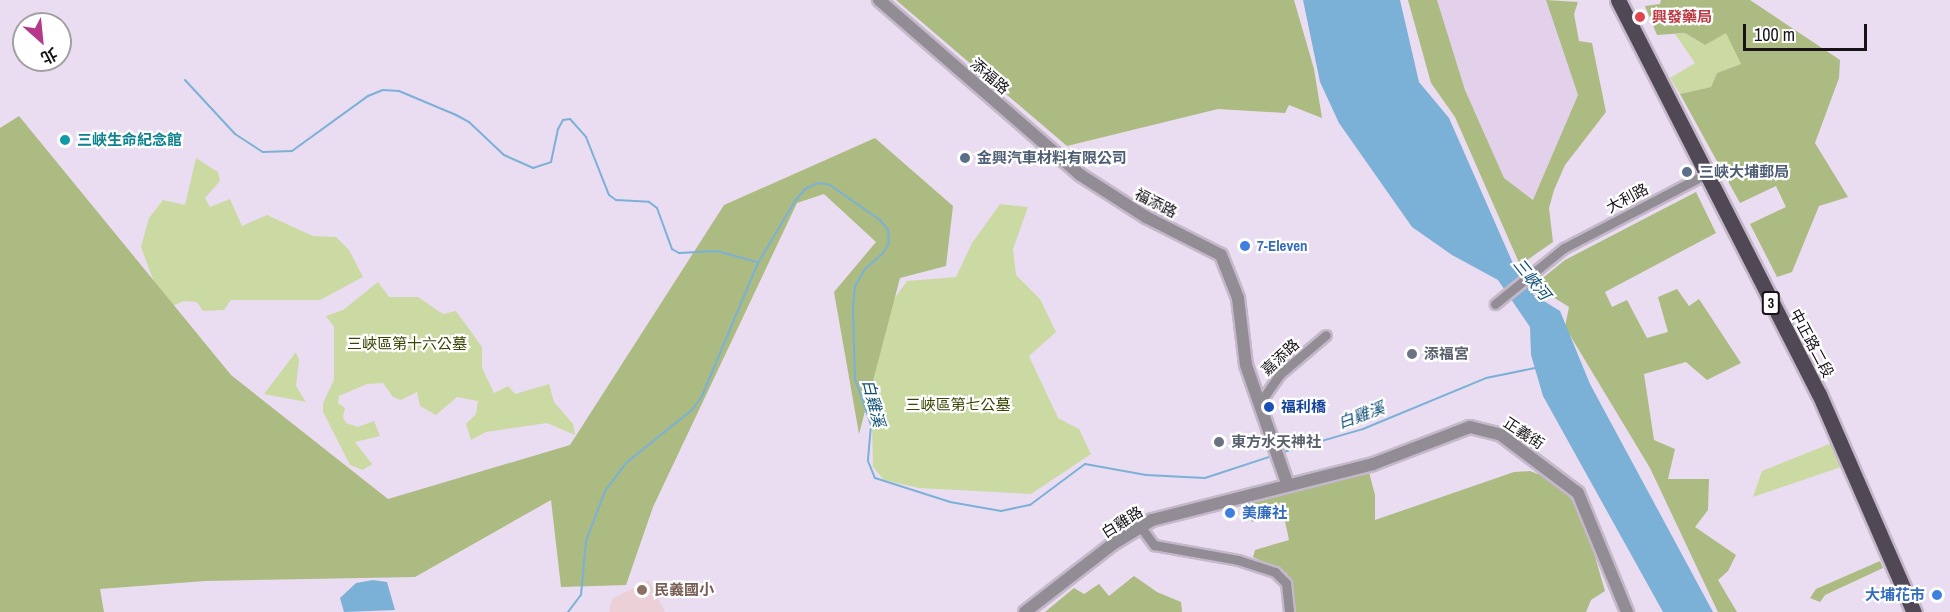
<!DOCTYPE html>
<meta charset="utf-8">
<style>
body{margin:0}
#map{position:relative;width:1950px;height:612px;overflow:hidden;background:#eaddf1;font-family:"Archivo Narrow","Noto Sans TC",sans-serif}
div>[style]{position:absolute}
.built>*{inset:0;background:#e3d1ec}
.education>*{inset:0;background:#ebd1d7}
.green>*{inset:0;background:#cbdaa3}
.forest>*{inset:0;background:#abbb81}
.water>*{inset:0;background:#7bb1d7}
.stream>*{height:2px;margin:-1px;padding:0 1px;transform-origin:1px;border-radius:1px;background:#7bb1d7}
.roads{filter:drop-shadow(2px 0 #c4b8ca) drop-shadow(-2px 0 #c4b8ca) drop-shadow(0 2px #c4b8ca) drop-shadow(0 -2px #c4b8ca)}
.minor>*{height:9px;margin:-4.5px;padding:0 4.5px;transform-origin:4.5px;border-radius:4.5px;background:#928d95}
.tertiary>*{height:12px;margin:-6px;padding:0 6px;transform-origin:6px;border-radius:6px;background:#928d95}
.primary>*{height:15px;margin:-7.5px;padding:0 7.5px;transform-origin:7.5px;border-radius:7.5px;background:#514856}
.dots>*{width:16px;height:16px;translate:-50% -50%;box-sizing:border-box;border:3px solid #fff;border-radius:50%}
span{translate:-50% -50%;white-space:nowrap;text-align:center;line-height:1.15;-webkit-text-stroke:4.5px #fff;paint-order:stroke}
.shield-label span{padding:2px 4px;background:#fff;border:2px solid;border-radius:4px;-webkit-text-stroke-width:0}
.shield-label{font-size:14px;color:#161218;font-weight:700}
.health-label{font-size:15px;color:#be3a42;font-weight:700}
.left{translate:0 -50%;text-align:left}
.street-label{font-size:15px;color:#161218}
.culture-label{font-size:15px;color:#0d838f;font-weight:700}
.service-label{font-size:15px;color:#4e5e75;font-weight:700}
.shop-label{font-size:15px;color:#366cbe;font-weight:700}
.right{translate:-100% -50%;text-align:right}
.park-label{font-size:15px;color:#394601}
.worship-label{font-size:15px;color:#5b616d;font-weight:700}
.transit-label{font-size:15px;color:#164399;font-weight:700}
.education-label{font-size:15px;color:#785e54;font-weight:700}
.water-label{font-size:16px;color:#0c4d73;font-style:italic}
.north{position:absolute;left:12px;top:12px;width:60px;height:60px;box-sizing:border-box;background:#fff;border:2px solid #a2a0a3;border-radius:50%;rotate:153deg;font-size:16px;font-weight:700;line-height:24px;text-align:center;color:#161218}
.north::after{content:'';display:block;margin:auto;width:21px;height:27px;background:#b53889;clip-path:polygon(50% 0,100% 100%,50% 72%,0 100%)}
.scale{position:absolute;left:1743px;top:24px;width:124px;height:27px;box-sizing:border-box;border:3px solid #161218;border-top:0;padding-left:8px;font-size:18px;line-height:21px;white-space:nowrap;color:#161218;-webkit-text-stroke:4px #fff;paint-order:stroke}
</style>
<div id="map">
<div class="built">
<div style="clip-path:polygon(1437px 0,1546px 0,1578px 95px,1534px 200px,1504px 179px,1465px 90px)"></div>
</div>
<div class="education">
<div style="clip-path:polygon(649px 580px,665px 612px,609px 612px,612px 599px)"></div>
</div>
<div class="green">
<div style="clip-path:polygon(1726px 32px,1741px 64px,1717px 73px,1711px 87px,1680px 94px,1670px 78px,1695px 63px,1675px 34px,1685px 33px,1705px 45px)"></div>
<div style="clip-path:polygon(196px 158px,218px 172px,220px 181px,205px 198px,210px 207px,230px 199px,242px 226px,267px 215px,313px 236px,336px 237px,349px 250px,363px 277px,320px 300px,231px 300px,224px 310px,203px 311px,197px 302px,184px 301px,168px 308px,155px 285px,141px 247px,149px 218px,163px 200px,185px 205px)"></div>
<div style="clip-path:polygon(1000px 204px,1028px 207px,1013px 249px,1016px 275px,1040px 299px,1056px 332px,1029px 356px,1058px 418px,1079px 429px,1091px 454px,1031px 494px,919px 488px,884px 480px,873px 467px,871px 387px,881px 317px,907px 281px,956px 277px,972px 243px)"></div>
<div style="clip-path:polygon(378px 282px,389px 297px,418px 297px,443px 314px,456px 311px,482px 347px,482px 368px,494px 393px,508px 386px,515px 394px,549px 384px,554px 402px,573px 424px,575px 435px,547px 423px,486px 432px,471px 440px,466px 424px,476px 414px,478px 401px,457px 397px,436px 415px,420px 406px,417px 392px,401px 400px,393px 397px,383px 383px,367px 384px,339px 396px,338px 403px,345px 408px,343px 417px,346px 423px,358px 427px,374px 421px,380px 436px,355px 442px,372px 464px,363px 470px,350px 465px,323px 412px,323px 403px,334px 380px,334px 327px,326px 316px,343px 310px)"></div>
<div style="clip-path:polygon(296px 352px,299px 360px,296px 386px,306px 402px,264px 394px)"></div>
<div style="clip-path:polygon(1832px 443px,1841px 467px,1753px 497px,1762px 471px)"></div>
</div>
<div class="forest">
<div style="clip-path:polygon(896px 0,1294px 0,1314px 69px,1322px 118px,1289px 105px,1285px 113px,1218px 109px,1067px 146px)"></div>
<div style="clip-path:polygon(1408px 0,1437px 0,1465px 90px,1504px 178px,1533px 200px,1578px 95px,1546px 0,1578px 2px,1574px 14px,1579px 41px,1592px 43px,1606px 112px,1565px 165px,1554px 190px,1549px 208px,1553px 242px,1520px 265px,1455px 117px,1431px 83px)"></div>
<div style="clip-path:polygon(1661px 0,1750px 0,1840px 60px,1839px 78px,1815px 143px,1848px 197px,1819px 206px,1792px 272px,1777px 277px,1750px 224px,1786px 207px,1776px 186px,1740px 203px,1680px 94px,1711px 87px,1717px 73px,1741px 64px,1726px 33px,1705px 45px,1685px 33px,1657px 35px,1645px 6px,1660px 4px)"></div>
<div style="clip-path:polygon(19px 116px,231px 375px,388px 499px,570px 445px,724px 205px,875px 138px,953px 206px,946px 266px,900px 278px,859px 434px,834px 292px,876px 242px,824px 194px,797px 203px,653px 507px,626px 585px,561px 587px,551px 500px,415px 577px,205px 581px,100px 589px,104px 612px,0 612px,0 128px)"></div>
<div style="clip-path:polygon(1696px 192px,1716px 233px,1605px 292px,1612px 307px,1627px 300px,1647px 338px,1668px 332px,1658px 297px,1677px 289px,1689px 306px,1699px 299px,1741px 363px,1707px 380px,1686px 362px,1644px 374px,1654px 440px,1675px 449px,1668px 479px,1709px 479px,1708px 510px,1695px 527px,1736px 555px,1728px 571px,1718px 580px,1737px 612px,1718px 612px,1650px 468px,1565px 327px,1569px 307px,1534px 285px,1565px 260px)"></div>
<div style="clip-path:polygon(1530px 471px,1548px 478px,1565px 492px,1578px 506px,1585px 522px,1605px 591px,1591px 600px,1586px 612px,1293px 612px,1287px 573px,1253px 557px,1255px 550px,1289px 540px,1283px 512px,1252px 522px,1247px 503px,1288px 488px,1369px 472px,1375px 495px,1375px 520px,1514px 472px)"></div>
<div style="clip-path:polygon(1880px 561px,1883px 568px,1825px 595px,1820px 602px,1810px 598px,1816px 589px)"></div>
<div style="clip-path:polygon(1134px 576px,1157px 592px,1181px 602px,1182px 612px,1045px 612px,1074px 588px,1084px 594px,1099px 584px,1109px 596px)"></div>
</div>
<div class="water">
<div style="clip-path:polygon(1303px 0,1400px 0,1419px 82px,1449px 118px,1515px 268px,1534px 295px,1560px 311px,1590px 384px,1713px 612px,1663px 612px,1543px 396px,1531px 355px,1530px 327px,1498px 280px,1452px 255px,1412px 227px,1339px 123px,1320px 82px)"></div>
<div style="clip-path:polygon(373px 580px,387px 582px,395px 610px,344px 612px,340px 598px,356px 583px)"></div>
</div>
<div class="stream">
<div style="left:185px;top:80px;width:74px;rotate:47.2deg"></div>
<div style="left:235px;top:134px;width:33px;rotate:33deg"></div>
<div style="left:263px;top:152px;width:29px;rotate:-2deg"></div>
<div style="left:292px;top:151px;width:94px;rotate:-35.9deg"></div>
<div style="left:368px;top:96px;width:16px;rotate:-22deg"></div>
<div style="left:383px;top:90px;width:16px;rotate:4deg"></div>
<div style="left:399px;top:91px;width:62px;rotate:22.8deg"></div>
<div style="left:456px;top:115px;width:15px;rotate:28deg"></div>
<div style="left:469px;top:122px;width:48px;rotate:43.3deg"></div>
<div style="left:504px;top:155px;width:32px;rotate:24deg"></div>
<div style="left:533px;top:168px;width:19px;rotate:-18deg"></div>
<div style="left:551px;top:162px;width:34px;rotate:-78deg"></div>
<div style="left:558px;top:129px;width:10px;rotate:-61deg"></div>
<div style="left:563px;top:120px;width:7px;rotate:-8deg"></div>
<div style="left:570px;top:119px;width:24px;rotate:48deg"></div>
<div style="left:586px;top:137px;width:62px;rotate:68.4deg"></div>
<div style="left:609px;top:195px;width:9px;rotate:36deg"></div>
<div style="left:616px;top:200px;width:33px;rotate:3deg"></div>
<div style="left:649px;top:202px;width:10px;rotate:37deg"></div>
<div style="left:657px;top:208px;width:44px;rotate:69.9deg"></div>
<div style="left:672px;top:249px;width:8px;rotate:30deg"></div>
<div style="left:679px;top:253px;width:38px;rotate:-3deg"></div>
<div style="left:717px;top:251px;width:41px;rotate:15.4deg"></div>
<div style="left:1280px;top:453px;width:86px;rotate:-16.1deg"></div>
<div style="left:1363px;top:429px;width:133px;rotate:-22.5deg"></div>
<div style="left:1486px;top:378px;width:50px;rotate:-11.5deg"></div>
<div style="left:568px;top:612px;width:21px;rotate:-53deg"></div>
<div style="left:581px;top:595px;width:54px;rotate:-84.7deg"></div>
<div style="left:586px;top:541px;width:53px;rotate:-69.2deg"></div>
<div style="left:605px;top:491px;width:35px;rotate:-53deg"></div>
<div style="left:626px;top:463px;width:85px;rotate:-38.8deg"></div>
<div style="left:692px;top:410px;width:17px;rotate:-54deg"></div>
<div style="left:702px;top:396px;width:144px;rotate:-67.2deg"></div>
<div style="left:758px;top:263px;width:72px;rotate:-59.2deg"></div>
<div style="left:795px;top:201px;width:16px;rotate:-50deg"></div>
<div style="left:805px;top:189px;width:14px;rotate:-25deg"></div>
<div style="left:818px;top:183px;width:12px;rotate:9deg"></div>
<div style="left:830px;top:185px;width:61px;rotate:35deg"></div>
<div style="left:880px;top:220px;width:13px;rotate:51deg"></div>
<div style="left:888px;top:230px;width:13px;rotate:86deg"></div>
<div style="left:889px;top:243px;width:12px;rotate:121deg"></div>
<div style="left:883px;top:253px;width:24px;rotate:138deg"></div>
<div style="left:865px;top:269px;width:20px;rotate:120deg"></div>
<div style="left:855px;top:286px;width:23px;rotate:95deg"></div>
<div style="left:853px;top:309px;width:70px;rotate:88.4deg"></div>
<div style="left:855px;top:379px;width:49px;rotate:70.8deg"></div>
<div style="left:871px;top:425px;width:36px;rotate:95deg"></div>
<div style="left:868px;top:461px;width:18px;rotate:68deg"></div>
<div style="left:875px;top:478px;width:79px;rotate:17.7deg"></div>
<div style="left:950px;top:502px;width:52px;rotate:10deg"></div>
<div style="left:1001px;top:511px;width:30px;rotate:-12deg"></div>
<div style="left:1030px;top:505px;width:69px;rotate:-36.7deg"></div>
<div style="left:1085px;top:464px;width:62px;rotate:10.2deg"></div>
<div style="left:1146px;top:475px;width:59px;rotate:2.9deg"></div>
<div style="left:1205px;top:478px;width:71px;rotate:-18.2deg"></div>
</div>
<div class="roads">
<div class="minor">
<div style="left:1495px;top:304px;width:89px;rotate:-39.1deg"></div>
<div style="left:1564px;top:248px;width:165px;rotate:-27.5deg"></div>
<div style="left:1259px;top:404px;width:37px;rotate:-55deg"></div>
<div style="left:1280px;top:374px;width:60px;rotate:-40.3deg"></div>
<div style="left:1140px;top:526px;width:24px;rotate:54deg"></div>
<div style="left:1154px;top:545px;width:85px;rotate:10.1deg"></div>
<div style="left:1238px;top:560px;width:39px;rotate:18deg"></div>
<div style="left:1275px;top:572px;width:16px;rotate:45deg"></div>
<div style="left:1286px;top:583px;width:29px;rotate:84deg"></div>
</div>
<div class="tertiary">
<div style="left:879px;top:0;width:265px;rotate:41deg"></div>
<div style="left:1079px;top:174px;width:80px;rotate:32.7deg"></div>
<div style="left:1146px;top:217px;width:84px;rotate:26.9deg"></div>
<div style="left:1221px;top:255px;width:46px;rotate:68.4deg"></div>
<div style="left:1238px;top:298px;width:67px;rotate:83.2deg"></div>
<div style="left:1246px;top:365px;width:125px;rotate:70.8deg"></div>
<div style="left:1025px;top:612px;width:111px;rotate:-37.7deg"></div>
<div style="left:1113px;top:544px;width:46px;rotate:-31.6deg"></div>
<div style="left:1152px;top:520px;width:228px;rotate:-14.2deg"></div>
<div style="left:1373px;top:464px;width:104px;rotate:-20.9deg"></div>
<div style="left:1470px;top:427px;width:32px;rotate:14deg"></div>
<div style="left:1501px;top:435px;width:96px;rotate:37deg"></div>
<div style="left:1578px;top:493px;width:129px;rotate:67.6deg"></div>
</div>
<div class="primary">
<div style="left:1618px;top:0;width:442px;rotate:63deg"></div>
<div style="left:1819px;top:394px;width:238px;rotate:66.5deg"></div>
</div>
</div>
<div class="dots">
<div style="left:1640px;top:17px;background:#e0444e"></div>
<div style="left:65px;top:140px;background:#0f9aa8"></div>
<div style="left:965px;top:158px;background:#5c6f8a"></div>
<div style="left:1687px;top:172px;background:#5c6f8a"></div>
<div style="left:1245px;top:246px;background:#3f7fe0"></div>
<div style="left:1412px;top:354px;background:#6b7280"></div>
<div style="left:1269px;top:407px;background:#1a4fb4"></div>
<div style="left:1219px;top:442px;background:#6b7280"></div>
<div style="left:1230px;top:513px;background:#3f7fe0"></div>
<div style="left:642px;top:590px;background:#8d6e63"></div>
<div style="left:1937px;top:595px;background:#3f7fe0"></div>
</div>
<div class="shield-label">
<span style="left:1771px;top:303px">3</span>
</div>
<div class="health-label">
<span class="left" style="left:1652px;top:17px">興發藥局</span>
</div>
<div class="street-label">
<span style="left:990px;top:76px;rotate:41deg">添福路</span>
<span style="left:1627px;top:198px;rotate:-28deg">大利路</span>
<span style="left:1156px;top:203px;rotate:27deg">福添路</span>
<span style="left:1812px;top:343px;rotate:62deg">中正路二段</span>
<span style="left:1280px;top:357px;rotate:-43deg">嘉添路</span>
<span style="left:1524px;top:433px;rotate:33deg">正義街</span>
<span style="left:1122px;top:522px;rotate:-32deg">白雞路</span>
</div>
<div class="culture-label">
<span class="left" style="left:77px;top:140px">三峽生命紀念館</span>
</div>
<div class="service-label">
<span class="left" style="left:977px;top:158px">金興汽車材料有限公司</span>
<span class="left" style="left:1699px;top:172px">三峽大埔郵局</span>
</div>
<div class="shop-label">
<span class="left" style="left:1257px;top:246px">7-Eleven</span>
<span class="left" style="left:1242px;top:513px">美廉社</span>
<span class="right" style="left:1925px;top:595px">大埔花市</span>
</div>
<div class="park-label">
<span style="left:407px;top:344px">三峽區第十六公墓</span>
<span style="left:958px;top:405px">三峽區第七公墓</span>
</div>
<div class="worship-label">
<span class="left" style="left:1424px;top:354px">添福宮</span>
<span class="left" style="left:1231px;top:442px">東方水天神社</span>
</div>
<div class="transit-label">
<span class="left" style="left:1281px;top:407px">福利橋</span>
</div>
<div class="education-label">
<span class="left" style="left:654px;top:590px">民義國小</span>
</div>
<div class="water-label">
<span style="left:1532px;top:279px;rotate:51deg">三峽河</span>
<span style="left:874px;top:403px;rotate:76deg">白雞溪</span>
<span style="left:1361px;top:415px;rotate:-20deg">白雞溪</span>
</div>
<div class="north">北</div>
<div class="scale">100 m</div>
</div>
